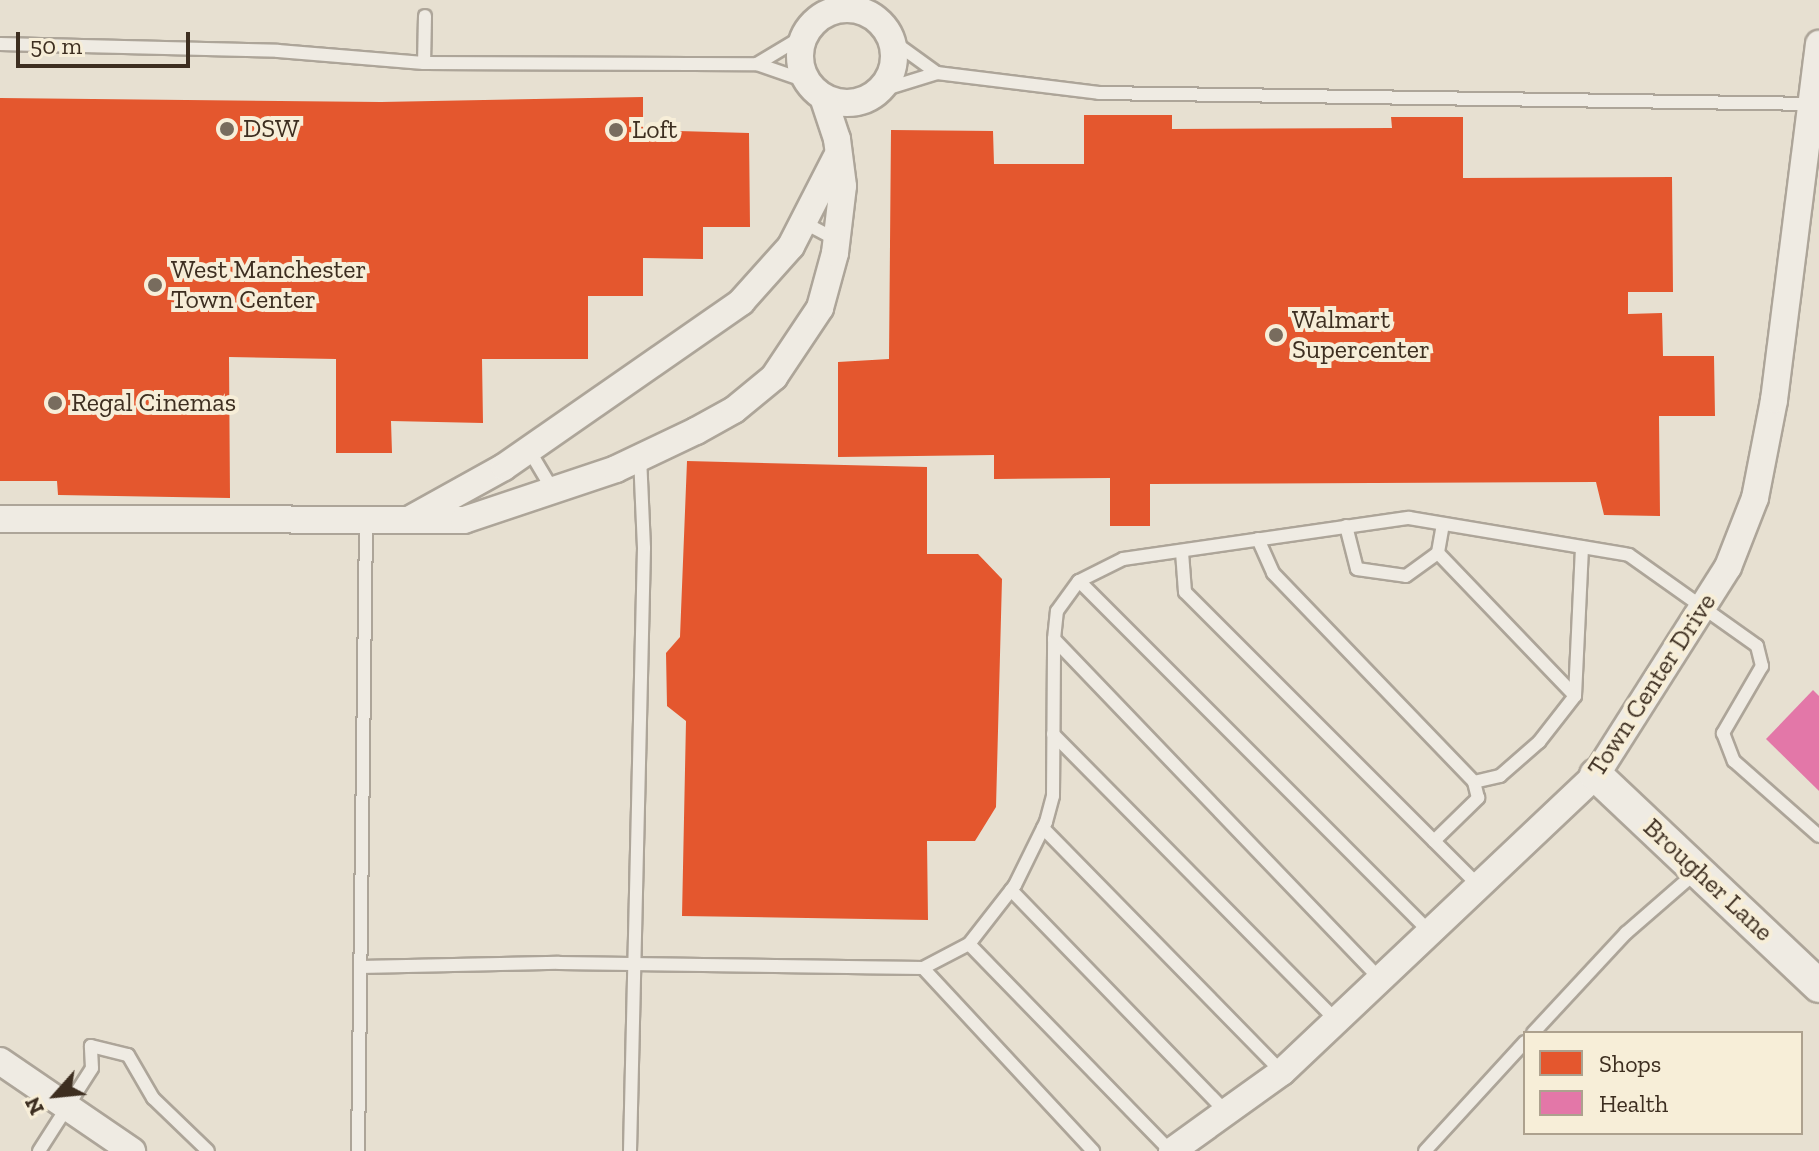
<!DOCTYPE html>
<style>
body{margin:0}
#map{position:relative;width:1819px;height:1151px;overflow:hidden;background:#e7e0d1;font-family:"Zilla Slab",serif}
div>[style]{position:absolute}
.shops>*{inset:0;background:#e4572e}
.health>*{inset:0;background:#e377a8}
.roads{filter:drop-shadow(2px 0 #ada599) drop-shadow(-2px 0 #ada599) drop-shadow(0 2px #ada599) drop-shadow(0 -2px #ada599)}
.service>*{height:12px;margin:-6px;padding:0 6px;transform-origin:6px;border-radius:6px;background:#efebe3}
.minor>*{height:26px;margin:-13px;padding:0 13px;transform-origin:13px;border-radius:13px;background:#efebe3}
.minor>.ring{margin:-13px;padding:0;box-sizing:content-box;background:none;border:26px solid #efebe3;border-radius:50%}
.tertiary>*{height:32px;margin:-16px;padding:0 16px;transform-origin:16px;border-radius:16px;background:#efebe3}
.dots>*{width:22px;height:22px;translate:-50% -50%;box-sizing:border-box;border:4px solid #f7eed8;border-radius:50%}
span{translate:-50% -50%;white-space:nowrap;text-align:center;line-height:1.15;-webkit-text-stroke:8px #f7eed8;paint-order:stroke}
.poi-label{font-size:26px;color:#3d2e20}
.left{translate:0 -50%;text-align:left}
.street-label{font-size:26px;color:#3d2e20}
.legend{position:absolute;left:1523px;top:1031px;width:280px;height:104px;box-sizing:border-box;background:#f7eed8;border:2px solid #ada18e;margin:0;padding:10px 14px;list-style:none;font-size:24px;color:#3d2e20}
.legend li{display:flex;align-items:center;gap:16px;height:40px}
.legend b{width:40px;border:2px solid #ada18e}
.north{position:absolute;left:16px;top:1055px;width:80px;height:80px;-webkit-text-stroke:6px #f7eed8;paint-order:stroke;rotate:243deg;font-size:22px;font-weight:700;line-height:32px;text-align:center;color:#3d2e20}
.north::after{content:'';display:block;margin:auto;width:28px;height:36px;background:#3d2e20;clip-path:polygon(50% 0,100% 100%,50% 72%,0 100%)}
.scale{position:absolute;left:16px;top:32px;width:174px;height:36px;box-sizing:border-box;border:4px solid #3d2e20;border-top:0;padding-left:10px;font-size:24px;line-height:28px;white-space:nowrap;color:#3d2e20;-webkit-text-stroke:6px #f7eed8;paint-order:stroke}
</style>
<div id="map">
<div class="shops">
<div style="clip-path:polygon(643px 97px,643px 130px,749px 133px,750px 227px,703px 227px,703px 259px,643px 258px,643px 296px,588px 296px,588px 359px,482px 359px,483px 423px,391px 421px,392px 453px,336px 453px,336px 359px,229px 357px,230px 498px,58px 495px,57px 481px,0 481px,0 98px,381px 102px)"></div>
<div style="clip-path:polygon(1084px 115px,1172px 115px,1172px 129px,1392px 128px,1391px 117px,1463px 117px,1463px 178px,1672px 177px,1673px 292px,1628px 292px,1628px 314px,1662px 313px,1663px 356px,1714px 356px,1715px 416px,1659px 416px,1660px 516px,1604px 515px,1596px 482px,1150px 484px,1150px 526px,1110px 526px,1110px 478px,994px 479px,994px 455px,838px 457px,838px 362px,889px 359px,891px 130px,993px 131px,994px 164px,1084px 164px)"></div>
<div style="clip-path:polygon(687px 461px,927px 467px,927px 554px,978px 554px,1002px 579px,996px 807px,975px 841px,927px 841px,928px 920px,682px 916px,686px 721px,667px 706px,666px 653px,680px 637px)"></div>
</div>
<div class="health">
<div style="clip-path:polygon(1813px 690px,1819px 696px,1819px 791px,1766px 739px)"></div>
</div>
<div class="roads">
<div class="service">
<div style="left:425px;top:16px;width:47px;rotate:91.2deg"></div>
<div style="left:424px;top:63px;width:333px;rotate:0.2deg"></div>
<div style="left:757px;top:64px;width:52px;rotate:19.1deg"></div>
<div style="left:890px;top:39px;width:58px;rotate:35.9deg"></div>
<div style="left:0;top:44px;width:278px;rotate:1.4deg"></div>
<div style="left:278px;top:51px;width:146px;rotate:4.7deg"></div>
<div style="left:757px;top:64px;width:56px;rotate:-31.1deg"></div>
<div style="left:879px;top:91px;width:61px;rotate:-17.2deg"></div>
<div style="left:937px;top:73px;width:163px;rotate:7deg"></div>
<div style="left:1099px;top:93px;width:714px;rotate:0.88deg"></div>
<div style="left:805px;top:223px;width:36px;rotate:28deg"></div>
<div style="left:529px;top:450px;width:49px;rotate:59.2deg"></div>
<div style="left:1443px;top:524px;width:29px;rotate:100deg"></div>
<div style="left:1438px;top:553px;width:198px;rotate:46.2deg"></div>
<div style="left:1346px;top:526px;width:44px;rotate:75.7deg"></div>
<div style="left:1357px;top:569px;width:49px;rotate:8.1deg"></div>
<div style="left:1406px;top:576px;width:39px;rotate:-36deg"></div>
<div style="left:1258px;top:539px;width:37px;rotate:66deg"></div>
<div style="left:1273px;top:573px;width:290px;rotate:46.1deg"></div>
<div style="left:1474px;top:782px;width:27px;rotate:-13deg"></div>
<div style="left:1500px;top:776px;width:52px;rotate:-41.1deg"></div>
<div style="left:1539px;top:742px;width:58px;rotate:-52deg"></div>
<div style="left:1575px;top:696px;width:149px;rotate:-87.3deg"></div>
<div style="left:1182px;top:552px;width:40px;rotate:85.7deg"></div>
<div style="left:1185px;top:592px;width:417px;rotate:45deg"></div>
<div style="left:1079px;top:581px;width:498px;rotate:45deg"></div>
<div style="left:1054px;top:639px;width:472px;rotate:46.2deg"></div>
<div style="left:1053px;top:734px;width:404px;rotate:45.3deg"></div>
<div style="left:1043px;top:828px;width:342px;rotate:45.6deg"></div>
<div style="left:1434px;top:841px;width:62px;rotate:-44.3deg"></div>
<div style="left:1478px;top:798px;width:16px;rotate:-104deg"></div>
<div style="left:1011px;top:890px;width:310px;rotate:45.9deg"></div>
<div style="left:969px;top:944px;width:289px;rotate:45.8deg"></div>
<div style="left:360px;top:967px;width:199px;rotate:-1.2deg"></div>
<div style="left:559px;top:963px;width:364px;rotate:0.8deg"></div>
<div style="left:923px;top:968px;width:52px;rotate:-27.6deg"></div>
<div style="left:969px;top:944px;width:75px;rotate:-52.1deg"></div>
<div style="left:1015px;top:885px;width:70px;rotate:-63.8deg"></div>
<div style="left:1046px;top:822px;width:27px;rotate:-75deg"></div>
<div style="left:1053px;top:796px;width:157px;rotate:-89.6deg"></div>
<div style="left:1054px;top:639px;width:28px;rotate:-84deg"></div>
<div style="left:1057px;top:611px;width:37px;rotate:-54deg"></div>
<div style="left:1079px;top:581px;width:49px;rotate:-26.6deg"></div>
<div style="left:1123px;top:559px;width:289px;rotate:-8.2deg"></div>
<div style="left:1409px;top:518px;width:223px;rotate:9.5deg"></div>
<div style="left:1629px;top:555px;width:157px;rotate:35.4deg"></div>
<div style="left:1757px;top:646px;width:21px;rotate:76deg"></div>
<div style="left:1762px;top:666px;width:78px;rotate:120.2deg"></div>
<div style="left:1723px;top:733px;width:30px;rotate:69deg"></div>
<div style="left:1734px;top:761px;width:113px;rotate:41.4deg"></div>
<div style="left:923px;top:968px;width:250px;rotate:47.1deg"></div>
<div style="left:1533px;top:1033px;width:137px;rotate:-47.1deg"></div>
<div style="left:1626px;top:933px;width:91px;rotate:-41deg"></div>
<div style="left:39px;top:1151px;width:98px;rotate:-57.4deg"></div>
<div style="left:92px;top:1068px;width:22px;rotate:-93deg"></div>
<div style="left:91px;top:1046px;width:38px;rotate:14deg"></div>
<div style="left:128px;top:1055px;width:50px;rotate:59.8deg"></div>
<div style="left:153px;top:1098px;width:76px;rotate:43.9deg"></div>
<div style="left:358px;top:1151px;width:631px;rotate:-89.27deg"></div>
<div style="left:630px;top:1151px;width:603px;rotate:-88.67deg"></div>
<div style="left:644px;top:548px;width:90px;rotate:-92.5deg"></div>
<div style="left:1425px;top:1151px;width:148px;rotate:-47.5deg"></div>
</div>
<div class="minor">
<div class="ring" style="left:800px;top:9px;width:68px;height:68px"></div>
<div style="left:412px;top:518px;width:105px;rotate:-29deg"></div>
<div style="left:504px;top:467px;width:289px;rotate:-34.8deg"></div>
<div style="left:741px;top:302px;width:75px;rotate:-48.2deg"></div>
<div style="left:791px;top:246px;width:99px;rotate:-62.9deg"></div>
<div style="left:0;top:519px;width:464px;rotate:0.1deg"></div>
<div style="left:464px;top:520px;width:160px;rotate:-18.5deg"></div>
<div style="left:616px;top:469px;width:89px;rotate:-25.4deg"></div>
<div style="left:696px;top:431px;width:43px;rotate:-28.9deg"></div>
<div style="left:734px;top:410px;width:52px;rotate:-39.5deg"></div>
<div style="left:774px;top:377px;width:83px;rotate:-56.3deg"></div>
<div style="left:820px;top:308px;width:57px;rotate:-74.7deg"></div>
<div style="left:835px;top:253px;width:67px;rotate:-83.2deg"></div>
<div style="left:843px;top:186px;width:47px;rotate:-97.3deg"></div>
<div style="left:837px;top:139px;width:44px;rotate:-108.4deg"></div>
<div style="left:0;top:1061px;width:160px;rotate:34.3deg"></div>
<div style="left:1172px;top:1151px;width:135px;rotate:-35.7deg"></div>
<div style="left:1282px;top:1072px;width:432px;rotate:-43.4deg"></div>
<div style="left:1596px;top:775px;width:246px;rotate:-57.6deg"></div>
<div style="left:1728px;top:567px;width:74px;rotate:-68.6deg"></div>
<div style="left:1755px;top:498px;width:100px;rotate:-79deg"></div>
<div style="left:1774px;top:400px;width:359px;rotate:-82.8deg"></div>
</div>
<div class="tertiary">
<div style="left:1596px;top:775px;width:307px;rotate:43.4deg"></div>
</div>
</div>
<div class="dots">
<div style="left:227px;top:129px;background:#786c5e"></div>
<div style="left:616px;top:130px;background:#786c5e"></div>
<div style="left:155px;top:285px;background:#786c5e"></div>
<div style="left:1276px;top:335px;background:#786c5e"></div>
<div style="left:55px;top:403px;background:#786c5e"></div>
</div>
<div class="poi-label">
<span class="left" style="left:243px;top:129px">DSW</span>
<span class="left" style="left:632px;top:130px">Loft</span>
<span class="left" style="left:171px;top:285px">West Manchester<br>Town Center</span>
<span class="left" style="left:1292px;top:335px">Walmart<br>Supercenter</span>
<span class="left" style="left:71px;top:403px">Regal Cinemas</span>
</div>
<div class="street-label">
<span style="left:1652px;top:685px;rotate:-57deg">Town Center Drive</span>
<span style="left:1708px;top:880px;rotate:43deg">Brougher Lane</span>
</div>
<ul class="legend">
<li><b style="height:22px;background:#e4572e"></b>Shops</li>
<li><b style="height:22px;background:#e377a8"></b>Health</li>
</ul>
<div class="north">N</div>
<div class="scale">50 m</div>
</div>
